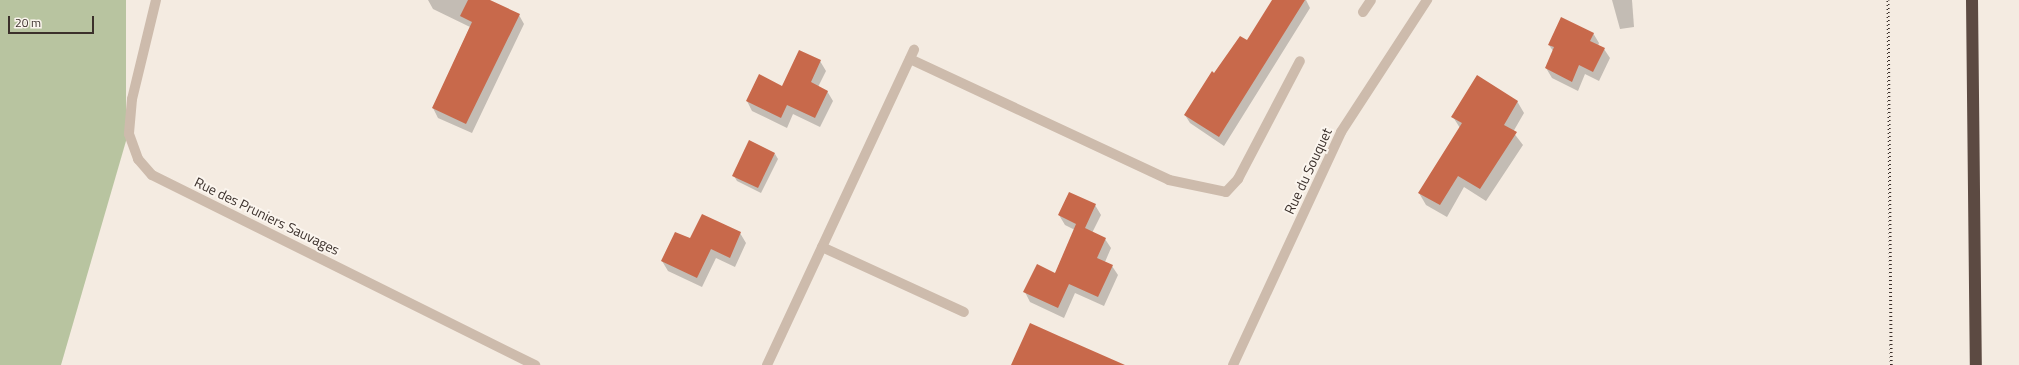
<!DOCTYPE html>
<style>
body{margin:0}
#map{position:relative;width:2019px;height:365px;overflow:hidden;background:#f4ebe1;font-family:"Titillium Web",sans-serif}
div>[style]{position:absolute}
.green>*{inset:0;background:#b8c4a0}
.shadow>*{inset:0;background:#0003}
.building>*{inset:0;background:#c8694b}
.minor>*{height:10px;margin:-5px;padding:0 5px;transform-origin:5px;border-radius:5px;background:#cdbbac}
.highway>*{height:12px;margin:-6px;padding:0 6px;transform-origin:6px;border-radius:6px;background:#5c4a42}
.rail>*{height:3px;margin-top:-1.5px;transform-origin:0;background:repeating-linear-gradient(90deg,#3b302b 0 1px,transparent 0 4px)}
span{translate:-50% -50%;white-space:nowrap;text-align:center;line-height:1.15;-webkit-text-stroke:4px #fbf5ee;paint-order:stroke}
.street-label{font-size:14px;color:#3b302b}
.scale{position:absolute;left:8px;top:16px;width:86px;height:18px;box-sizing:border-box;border:2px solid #3b302b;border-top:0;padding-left:5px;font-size:12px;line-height:14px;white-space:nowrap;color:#3b302b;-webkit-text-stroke:3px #fbf5ee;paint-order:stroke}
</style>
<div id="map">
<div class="green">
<div style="clip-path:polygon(0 0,126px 0,126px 141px,61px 365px,0 365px)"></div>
</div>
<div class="shadow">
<div style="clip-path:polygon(428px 0,488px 0,519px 15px,524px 24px,472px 133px,438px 118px,433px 108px,470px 27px,433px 9px)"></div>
<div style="clip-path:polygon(1273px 0,1306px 0,1310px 8px,1224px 146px,1190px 123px,1185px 115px,1214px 75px,1247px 41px)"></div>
<div style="clip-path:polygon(1612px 0,1632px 0,1634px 27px,1620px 29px)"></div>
<div style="clip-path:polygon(1593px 33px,1599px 43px,1598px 46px,1604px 49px,1610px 58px,1599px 81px,1585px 74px,1578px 91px,1552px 78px,1546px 68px,1553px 51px,1549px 45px)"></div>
<div style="clip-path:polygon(820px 61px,826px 71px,818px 87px,827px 91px,833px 101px,820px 127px,793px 114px,787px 128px,752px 111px,747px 101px,783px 87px)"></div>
<div style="clip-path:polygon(1517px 101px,1524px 113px,1513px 132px,1523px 145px,1486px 201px,1464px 187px,1447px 217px,1426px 205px,1419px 193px,1460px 128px,1453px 117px)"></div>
<div style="clip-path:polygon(775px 154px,778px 159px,761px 193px,737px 181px,734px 176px)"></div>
<div style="clip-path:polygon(1095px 205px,1101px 215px,1092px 233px,1105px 239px,1111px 248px,1105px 262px,1112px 266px,1118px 275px,1104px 306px,1075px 293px,1064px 318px,1030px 302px,1025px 292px,1055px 274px,1075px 230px,1065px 225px,1059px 215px)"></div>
<div style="clip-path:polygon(740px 233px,746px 243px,735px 267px,716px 258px,702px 287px,668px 271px,662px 261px,690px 240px)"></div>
</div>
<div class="building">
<div style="clip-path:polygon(468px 0,490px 0,520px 14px,466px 124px,432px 108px,472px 22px,460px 16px)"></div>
<div style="clip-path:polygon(1272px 0,1305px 0,1219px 137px,1184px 115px,1212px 71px,1214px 73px,1240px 36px,1247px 40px)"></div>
<div style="clip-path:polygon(1561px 17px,1594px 33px,1590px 41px,1605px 48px,1593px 72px,1579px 65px,1572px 82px,1545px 68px,1554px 47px,1548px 45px)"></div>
<div style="clip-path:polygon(799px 50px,821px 60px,811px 82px,828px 91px,815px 118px,787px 105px,781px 118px,746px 101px,759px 74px,782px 86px)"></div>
<div style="clip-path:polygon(1477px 75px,1518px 101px,1504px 125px,1517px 132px,1480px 189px,1458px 176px,1440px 205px,1418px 193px,1462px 123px,1451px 117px)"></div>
<div style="clip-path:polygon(749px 140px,775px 153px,758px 188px,732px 176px)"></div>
<div style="clip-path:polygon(1069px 192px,1096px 204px,1085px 228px,1106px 238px,1097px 258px,1113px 265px,1098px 297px,1069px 284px,1058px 308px,1023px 292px,1037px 264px,1055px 273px,1076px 224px,1058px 215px)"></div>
<div style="clip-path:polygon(702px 214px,741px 232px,730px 258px,711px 249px,697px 278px,661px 261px,675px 232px,690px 238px)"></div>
<div style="clip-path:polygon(1030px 323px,1059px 336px,1125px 365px,1011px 365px)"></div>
</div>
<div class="minor">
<div style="left:156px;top:0;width:102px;rotate:103.6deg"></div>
<div style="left:132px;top:99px;width:35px;rotate:95deg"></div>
<div style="left:129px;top:134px;width:27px;rotate:70deg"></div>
<div style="left:138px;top:159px;width:21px;rotate:49deg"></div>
<div style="left:152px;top:175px;width:428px;rotate:26.4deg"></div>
<div style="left:1363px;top:12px;width:14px;rotate:-56deg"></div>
<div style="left:910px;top:59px;width:286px;rotate:25deg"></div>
<div style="left:1169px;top:180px;width:58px;rotate:11.9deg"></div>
<div style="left:1226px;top:192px;width:18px;rotate:-47deg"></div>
<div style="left:1238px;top:179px;width:133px;rotate:-62.3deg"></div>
<div style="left:822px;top:247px;width:156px;rotate:24.6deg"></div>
<div style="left:767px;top:365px;width:348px;rotate:-65deg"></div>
<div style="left:1233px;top:365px;width:257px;rotate:-65.1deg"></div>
<div style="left:1341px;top:132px;width:158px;rotate:-56.9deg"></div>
</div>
<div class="highway">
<div style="left:1972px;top:0;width:365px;rotate:89.4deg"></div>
</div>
<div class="rail">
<div style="left:1888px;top:0;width:365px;rotate:89.5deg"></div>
</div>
<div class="street-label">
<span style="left:1308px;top:171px;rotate:-65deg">Rue du Souquet</span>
<span style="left:267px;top:216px;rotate:26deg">Rue des Pruniers Sauvages</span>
</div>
<div class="scale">20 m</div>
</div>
